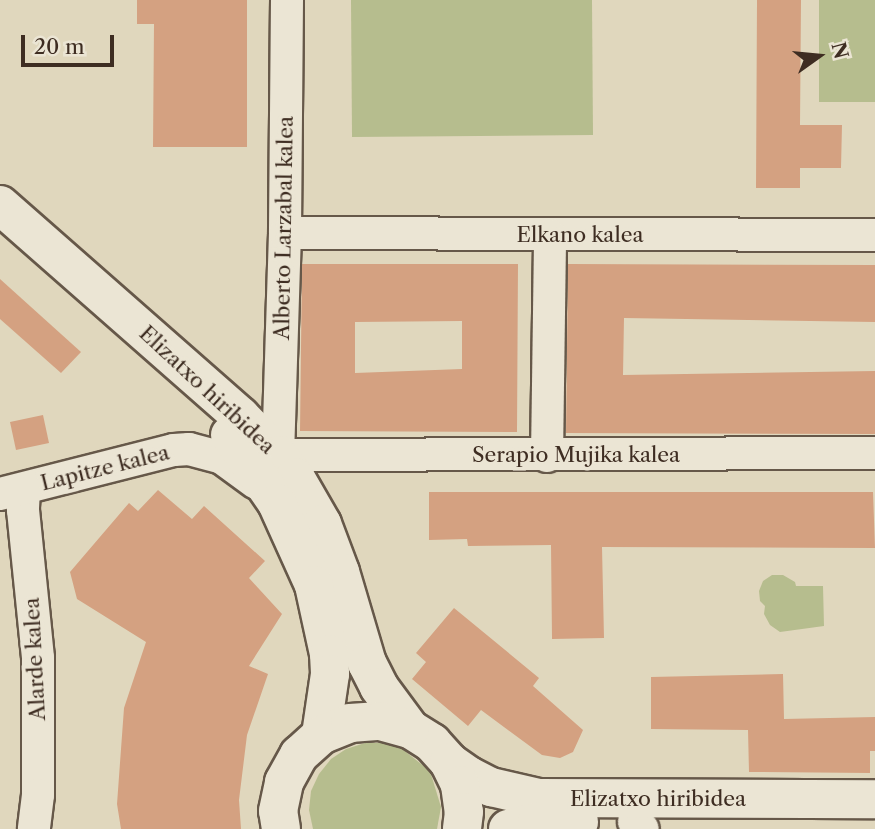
<!DOCTYPE html>
<style>
body{margin:0}
#map{position:relative;width:875px;height:829px;overflow:hidden;background:#e0d7bd;font-family:"Libre Caslon Text",serif}
div>[style]{position:absolute}
.green>*{inset:0;background:#b6bd8e}
.building>*{inset:0;background:#d4a181}
.roads{filter:drop-shadow(2px 0 #665849) drop-shadow(-2px 0 #665849) drop-shadow(0 2px #665849) drop-shadow(0 -2px #665849)}
.street>*{height:32px;margin:-16px;padding:0 16px;transform-origin:16px;border-radius:16px;background:#ebe5d4}
.secondary>*{height:38px;margin:-19px;padding:0 19px;transform-origin:19px;border-radius:19px;background:#ebe5d4}
span{translate:-50% -50%;white-space:nowrap;text-align:center;line-height:1.15;-webkit-text-stroke:7px #ebe5d4;paint-order:stroke}
.street-label{font-size:21px;color:#3e2d22}
.north{position:absolute;left:784px;top:21px;width:70px;height:70px;-webkit-text-stroke:5px #ebe5d4;paint-order:stroke;rotate:75deg;font-size:19px;font-weight:700;line-height:28px;text-align:center;color:#3e2d22}
.north::after{content:'';display:block;margin:auto;width:24px;height:32px;background:#3e2d22;clip-path:polygon(50% 0,100% 100%,50% 72%,0 100%)}
.scale{position:absolute;left:21px;top:35px;width:93px;height:32px;box-sizing:border-box;border:4px solid #3e2d22;border-top:0;padding-left:9px;font-size:21px;line-height:24px;white-space:nowrap;color:#3e2d22;-webkit-text-stroke:5px #ebe5d4;paint-order:stroke}
</style>
<div id="map">
<div class="green">
<div style="clip-path:polygon(351px 0,592px 0,593px 135px,352px 137px)"></div>
<div style="clip-path:polygon(819px 0,875px 0,875px 102px,819px 102px)"></div>
<div style="clip-path:polygon(772px 575px,783px 575px,795px 582px,796px 586px,823px 586px,824px 626px,780px 632px,770px 625px,764px 614px,765px 606px,760px 601px,759px 591px,763px 581px)"></div>
<div style="clip-path:polygon(365px 743px,383px 743px,401px 748px,430px 771px,441px 807px,437px 829px,313px 829px,309px 810px,311px 791px,319px 774px,331px 759px,346px 749px)"></div>
</div>
<div class="building">
<div style="clip-path:polygon(137px 0,247px 0,247px 147px,153px 147px,154px 24px,137px 24px)"></div>
<div style="clip-path:polygon(757px 0,801px 0,800px 125px,842px 125px,841px 168px,800px 168px,800px 188px,756px 188px)"></div>
<div style="clip-path:polygon(evenodd,302px 264px,518px 264px,517px 432px,300px 431px,302px 264px,462px 321px,462px 369px,355px 373px,355px 322px,462px 321px)"></div>
<div style="clip-path:polygon(568px 264px,875px 265px,875px 322px,624px 318px,623px 375px,875px 371px,875px 434px,566px 433px)"></div>
<div style="clip-path:polygon(0 279px,81px 352px,61px 373px,0 319px)"></div>
<div style="clip-path:polygon(43px 415px,49px 443px,16px 450px,10px 422px)"></div>
<div style="clip-path:polygon(158px 490px,192px 519px,204px 506px,265px 561px,249px 578px,282px 614px,249px 666px,268px 674px,247px 735px,239px 800px,241px 829px,121px 829px,117px 804px,124px 708px,146px 642px,77px 599px,70px 572px,129px 503px,138px 511px)"></div>
<div style="clip-path:polygon(429px 492px,873px 492px,875px 548px,602px 547px,604px 638px,552px 639px,551px 545px,468px 546px,467px 539px,429px 540px)"></div>
<div style="clip-path:polygon(454px 608px,539px 678px,533px 686px,583px 730px,573px 752px,560px 758px,542px 755px,481px 710px,468px 726px,412px 679px,426px 662px,416px 653px)"></div>
<div style="clip-path:polygon(783px 674px,784px 719px,875px 717px,875px 751px,870px 751px,870px 773px,749px 772px,748px 730px,651px 729px,651px 677px)"></div>
</div>
<div class="roads">
<div class="street">
<div style="left:287px;top:0;width:233px;rotate:90.5deg"></div>
<div style="left:285px;top:233px;width:222px;rotate:91.8deg"></div>
<div style="left:278px;top:455px;width:597px;rotate:-0.19deg"></div>
<div style="left:285px;top:233px;width:590px;rotate:0.19deg"></div>
<div style="left:547px;top:456px;width:221px;rotate:-89.2deg"></div>
<div style="left:24px;top:489px;width:21px;rotate:93deg"></div>
<div style="left:23px;top:510px;width:149px;rotate:84.2deg"></div>
<div style="left:38px;top:658px;width:137px;rotate:90deg"></div>
<div style="left:38px;top:795px;width:34px;rotate:97deg"></div>
<div style="left:0;top:494px;width:179px;rotate:-14.2deg"></div>
<div style="left:174px;top:450px;width:15px;rotate:-4deg"></div>
<div style="left:189px;top:449px;width:34px;rotate:15deg"></div>
<div style="left:222px;top:458px;width:42px;rotate:36.3deg"></div>
<div style="left:634px;top:822px;width:11px;rotate:38deg"></div>
</div>
<div class="secondary">
<div style="left:0;top:205px;width:320px;rotate:41.3deg"></div>
<div style="left:240px;top:416px;width:54px;rotate:45.7deg"></div>
<div style="left:278px;top:455px;width:28px;rotate:52deg"></div>
<div style="left:295px;top:477px;width:54px;rotate:60.1deg"></div>
<div style="left:322px;top:524px;width:51px;rotate:69.4deg"></div>
<div style="left:340px;top:572px;width:95px;rotate:73.5deg"></div>
<div style="left:367px;top:663px;width:27px;rotate:63deg"></div>
<div style="left:379px;top:687px;width:52px;rotate:53.6deg"></div>
<div style="left:410px;top:729px;width:26px;rotate:32deg"></div>
<div style="left:432px;top:743px;width:25px;rotate:48deg"></div>
<div style="left:449px;top:762px;width:24px;rotate:35deg"></div>
<div style="left:469px;top:776px;width:25px;rotate:27deg"></div>
<div style="left:491px;top:787px;width:49px;rotate:12.9deg"></div>
<div style="left:539px;top:798px;width:336px;rotate:0.2deg"></div>
<div style="left:230px;top:435px;width:83px;rotate:55.3deg"></div>
<div style="left:277px;top:503px;width:90px;rotate:65.7deg"></div>
<div style="left:314px;top:585px;width:71px;rotate:77.7deg"></div>
<div style="left:329px;top:654px;width:20px;rotate:87deg"></div>
<div style="left:330px;top:674px;width:62px;rotate:98.4deg"></div>
<div style="left:449px;top:762px;width:25px;rotate:64deg"></div>
<div style="left:460px;top:785px;width:27px;rotate:82deg"></div>
<div style="left:464px;top:812px;width:17px;rotate:97deg"></div>
<div style="left:281px;top:829px;width:18px;rotate:-99deg"></div>
<div style="left:278px;top:811px;width:30px;rotate:-78deg"></div>
<div style="left:284px;top:782px;width:31px;rotate:-61deg"></div>
<div style="left:299px;top:755px;width:30px;rotate:-42deg"></div>
<div style="left:321px;top:735px;width:31px;rotate:-22deg"></div>
<div style="left:350px;top:723px;width:30px;rotate:-4deg"></div>
<div style="left:380px;top:721px;width:31px;rotate:15deg"></div>
<div style="left:508px;top:829px;width:30px;rotate:-14deg"></div>
<div style="left:537px;top:822px;width:42px"></div>
</div>
</div>
<div class="street-label">
<span style="left:284px;top:228px;rotate:-89deg">Alberto Larzabal kalea</span>
<span style="left:580px;top:235px">Elkano kalea</span>
<span style="left:207px;top:390px;rotate:43deg">Elizatxo hiribidea</span>
<span style="left:576px;top:455px">Serapio Mujika kalea</span>
<span style="left:105px;top:468px;rotate:-14deg">Lapitze kalea</span>
<span style="left:35px;top:659px;rotate:-93deg">Alarde kalea</span>
<span style="left:658px;top:799px">Elizatxo hiribidea</span>
</div>
<div class="north">N</div>
<div class="scale">20 m</div>
</div>
